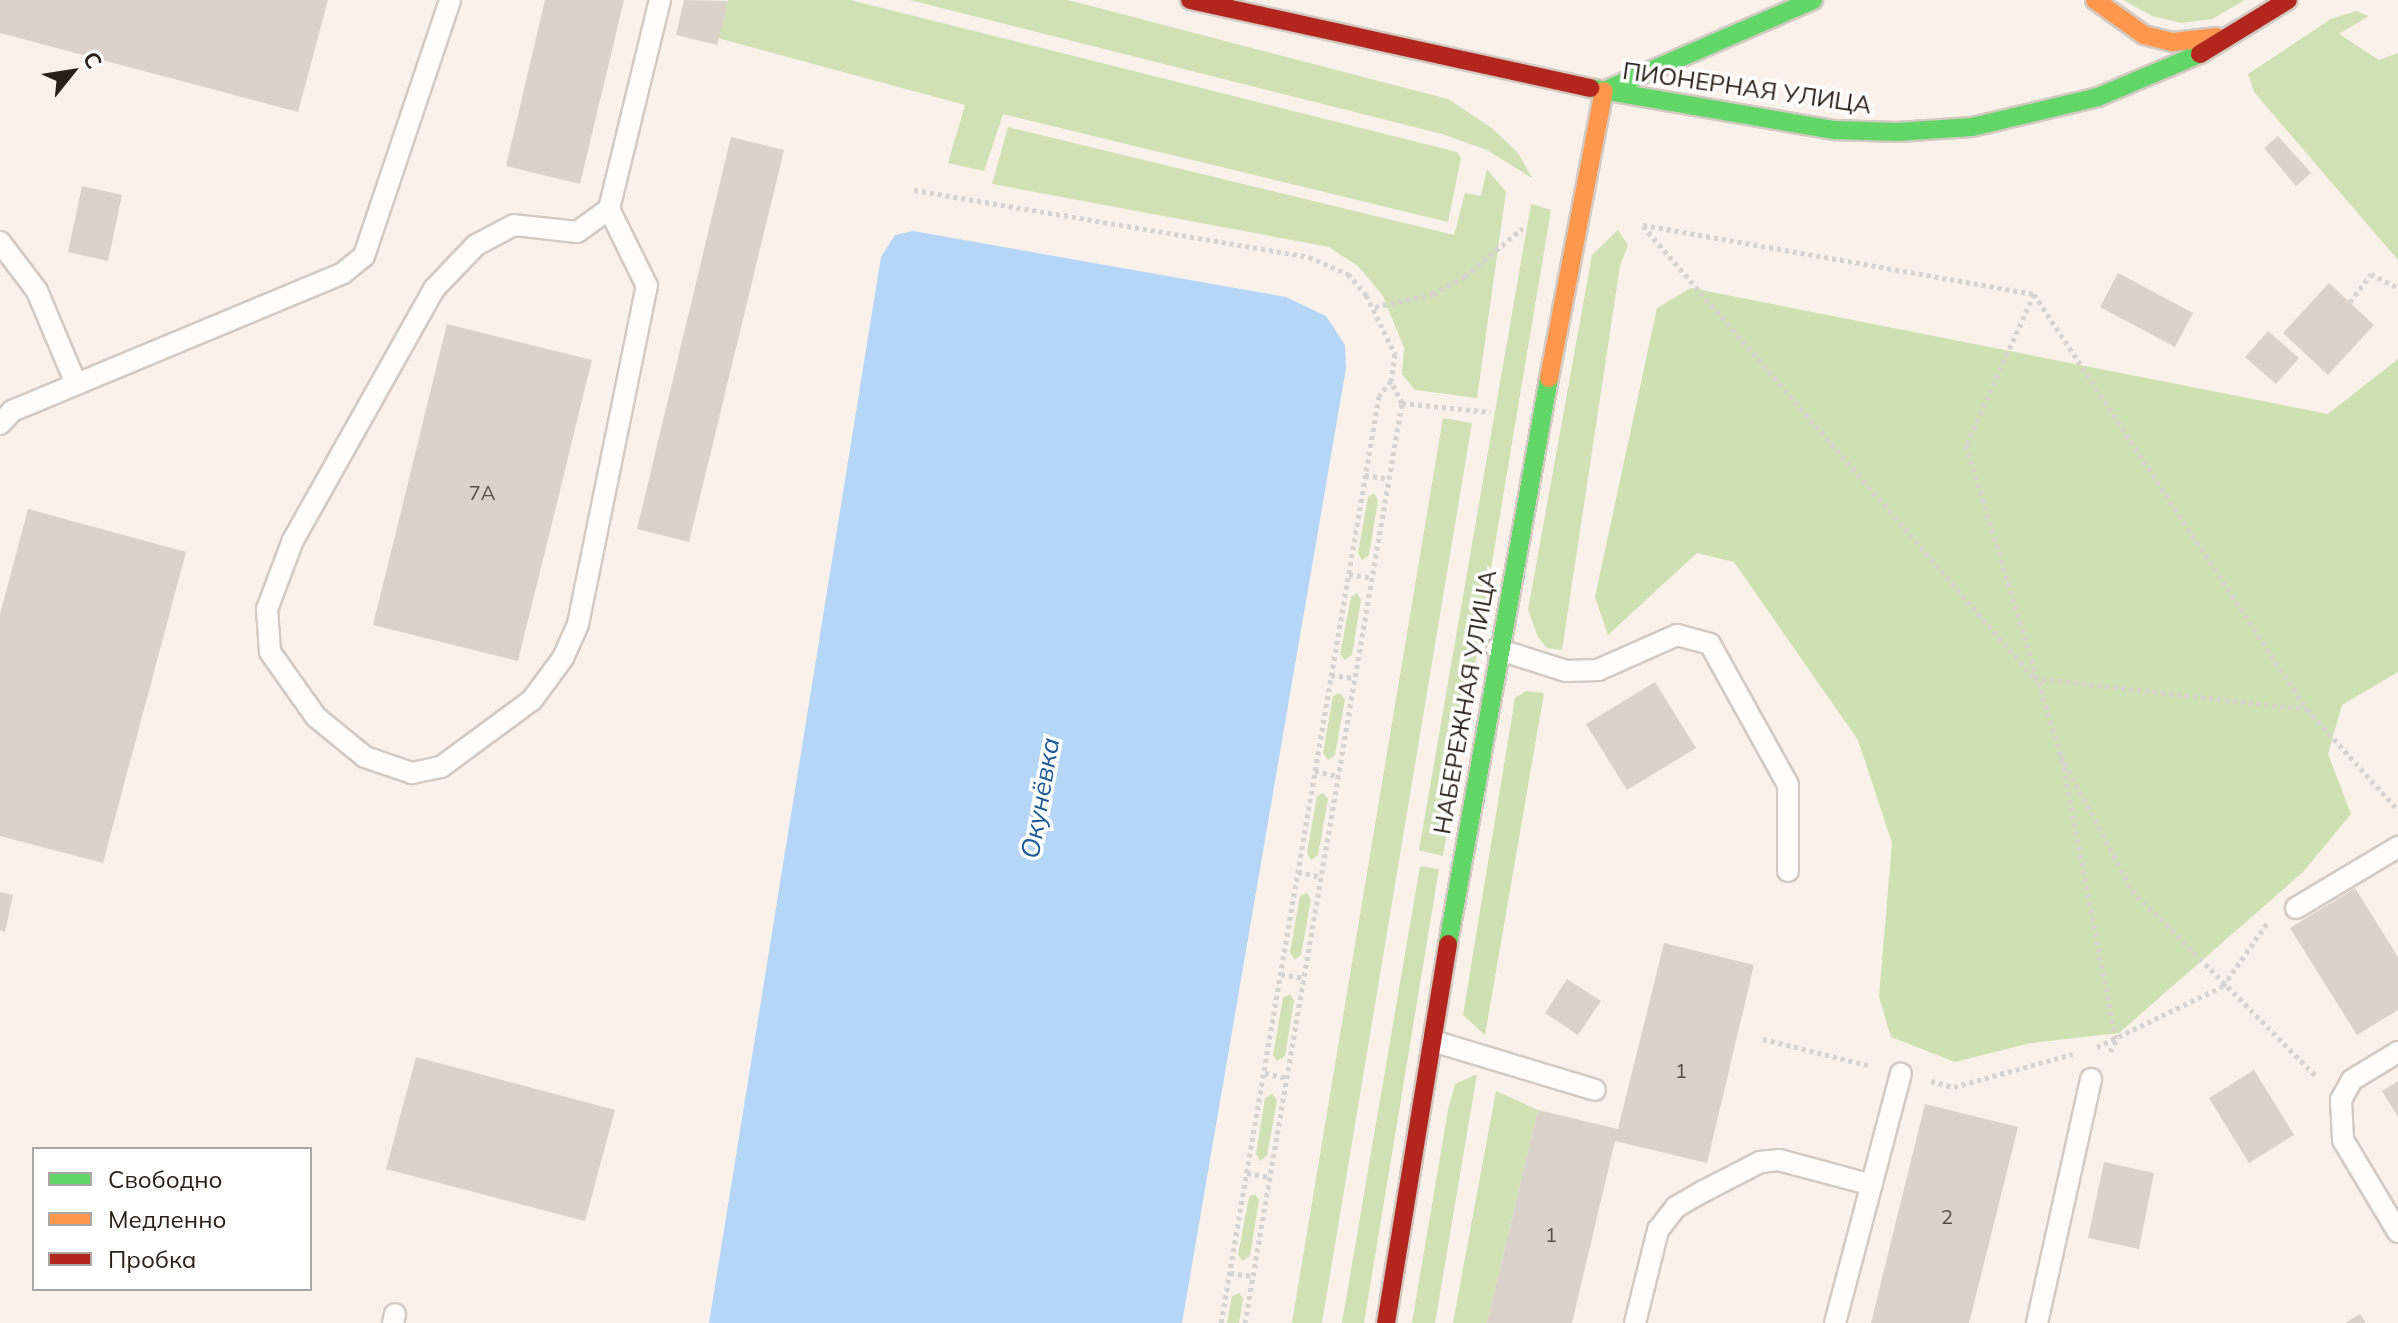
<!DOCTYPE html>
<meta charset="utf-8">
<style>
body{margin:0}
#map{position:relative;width:2398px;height:1323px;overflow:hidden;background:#f9f1ea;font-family:Mulish,sans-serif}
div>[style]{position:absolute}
.green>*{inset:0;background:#d0e1b6}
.forest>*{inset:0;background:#cee1b2}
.water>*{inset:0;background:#b6d6f8}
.building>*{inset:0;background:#dad2cb}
.path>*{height:5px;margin-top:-2.5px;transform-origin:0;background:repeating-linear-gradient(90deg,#d6d3d1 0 4px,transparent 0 8px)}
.roads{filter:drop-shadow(2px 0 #d2cac3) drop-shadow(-2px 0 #d2cac3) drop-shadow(0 2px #d2cac3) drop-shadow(0 -2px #d2cac3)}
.lane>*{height:20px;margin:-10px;padding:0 10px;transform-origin:10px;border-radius:10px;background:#fefdfc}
.fast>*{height:18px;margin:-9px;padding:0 9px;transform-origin:9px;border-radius:9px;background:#63d668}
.slow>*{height:18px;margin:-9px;padding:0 9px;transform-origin:9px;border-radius:9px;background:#ff974d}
.jam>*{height:18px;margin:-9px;padding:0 9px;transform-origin:9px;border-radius:9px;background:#b3261e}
span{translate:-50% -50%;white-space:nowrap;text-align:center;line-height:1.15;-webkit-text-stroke:7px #fff;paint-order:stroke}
.number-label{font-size:20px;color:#554d46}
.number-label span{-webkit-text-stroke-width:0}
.street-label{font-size:24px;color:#292119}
.water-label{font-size:26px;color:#1c5a95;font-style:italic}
.legend{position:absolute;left:32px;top:1147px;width:280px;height:144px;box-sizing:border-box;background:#fff;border:2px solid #a9a6a3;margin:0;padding:10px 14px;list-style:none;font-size:24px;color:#292119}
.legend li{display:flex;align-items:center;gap:16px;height:40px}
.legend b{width:40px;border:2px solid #a9a6a3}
.north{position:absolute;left:32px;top:32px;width:80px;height:80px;-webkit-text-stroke:6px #fff;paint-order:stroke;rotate:60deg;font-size:22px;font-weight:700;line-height:32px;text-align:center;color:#292119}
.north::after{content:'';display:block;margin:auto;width:28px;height:36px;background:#292119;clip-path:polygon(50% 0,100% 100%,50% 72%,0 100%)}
</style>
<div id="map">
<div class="green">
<div style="clip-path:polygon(728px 0,850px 0,1457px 152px,1461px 158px,1448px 222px,1003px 114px,984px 171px,948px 163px,965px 105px,718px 38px)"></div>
<div style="clip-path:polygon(910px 0,1068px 0,1448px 99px,1493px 129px,1518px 153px,1532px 178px,1487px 150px,1442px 134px)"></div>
<div style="clip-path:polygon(2123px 0,2245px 0,2212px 19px,2181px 23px,2152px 16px)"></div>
<div style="clip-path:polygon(2356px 11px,2369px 16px,2339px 34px,2379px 60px,2398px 53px,2398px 260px,2254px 92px,2248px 74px,2331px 19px)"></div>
<div style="clip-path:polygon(1008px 127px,1454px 235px,1465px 193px,1481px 196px,1487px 169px,1506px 192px,1477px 398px,1415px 390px,1402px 374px,1404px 348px,1383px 296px,1358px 266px,1329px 247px,992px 184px)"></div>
<div style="clip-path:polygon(1531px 204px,1551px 210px,1443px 856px,1419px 850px)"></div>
<div style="clip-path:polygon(1618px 230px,1628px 245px,1620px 266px,1562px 650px,1547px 648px,1538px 637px,1528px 610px,1592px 255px)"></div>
<div style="clip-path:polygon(1443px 418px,1472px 423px,1322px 1323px,1292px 1323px)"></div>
<div style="clip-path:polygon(1374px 493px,1378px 500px,1369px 555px,1362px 560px,1358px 553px,1368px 497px)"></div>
<div style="clip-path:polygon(1357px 593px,1361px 600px,1352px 655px,1345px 660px,1340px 654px,1351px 597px)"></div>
<div style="clip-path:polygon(1340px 693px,1345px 699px,1335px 755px,1328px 760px,1323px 753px,1333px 696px)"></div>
<div style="clip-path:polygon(1323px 793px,1328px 799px,1318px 855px,1311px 860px,1307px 853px,1317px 796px)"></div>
<div style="clip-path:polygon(1420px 866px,1439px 869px,1364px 1323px,1342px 1323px)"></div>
<div style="clip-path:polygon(1307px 893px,1311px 899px,1301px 955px,1295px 960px,1290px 953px,1300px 896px)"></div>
<div style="clip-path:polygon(1290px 994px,1294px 1001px,1285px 1056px,1277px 1061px,1273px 1055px,1283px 998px)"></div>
<div style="clip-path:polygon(1477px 1074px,1435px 1323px,1412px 1323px,1448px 1110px,1455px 1084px)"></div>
<div style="clip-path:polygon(1496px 1091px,1538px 1110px,1487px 1323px,1453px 1323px)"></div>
<div style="clip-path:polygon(1272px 1094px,1277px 1100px,1267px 1156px,1260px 1161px,1256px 1154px,1265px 1098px)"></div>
<div style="clip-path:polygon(1255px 1194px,1259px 1200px,1250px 1256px,1243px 1261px,1238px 1255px,1249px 1197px)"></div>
<div style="clip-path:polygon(1239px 1293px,1243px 1299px,1239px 1323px,1227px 1323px,1232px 1296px)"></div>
</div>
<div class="forest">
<div style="clip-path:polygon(1691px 288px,2328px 414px,2398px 359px,2398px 672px,2342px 705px,2328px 754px,2351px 814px,2303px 872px,2119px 1033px,2031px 1043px,1955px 1062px,1891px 1037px,1879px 997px,1892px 843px,1858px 740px,1734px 562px,1697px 553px,1608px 635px,1595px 597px,1657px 308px)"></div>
<div style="clip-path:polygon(1526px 691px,1544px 693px,1485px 1035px,1463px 1015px,1515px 698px)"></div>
</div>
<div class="water">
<div style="clip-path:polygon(913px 231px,1286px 297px,1326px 316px,1345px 345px,1346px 368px,1182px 1323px,709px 1323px,881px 257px,895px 235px)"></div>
</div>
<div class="building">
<div style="clip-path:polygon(0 0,328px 0,298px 112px,0 33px)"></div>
<div style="clip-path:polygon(545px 0,624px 0,580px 184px,506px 166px)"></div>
<div style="clip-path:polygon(684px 0,728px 1px,717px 45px,676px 35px)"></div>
<div style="clip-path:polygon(2278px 136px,2311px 173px,2296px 186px,2264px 148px)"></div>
<div style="clip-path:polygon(731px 137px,784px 150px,689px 542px,637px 529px)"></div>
<div style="clip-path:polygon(82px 186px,122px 195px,108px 261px,68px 252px)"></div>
<div style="clip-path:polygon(2118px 273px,2193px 313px,2175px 347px,2100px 307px)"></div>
<div style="clip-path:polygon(2329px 283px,2374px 325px,2328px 375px,2283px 333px)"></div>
<div style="clip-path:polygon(447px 324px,592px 360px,518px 661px,373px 625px)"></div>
<div style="clip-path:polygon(2268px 331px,2299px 358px,2276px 384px,2245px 357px)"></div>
<div style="clip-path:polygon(28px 509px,186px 552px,103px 863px,0 836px,0 614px)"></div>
<div style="clip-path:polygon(1655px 682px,1696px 748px,1627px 790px,1586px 724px)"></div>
<div style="clip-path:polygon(2355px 888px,2398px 957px,2398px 1010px,2357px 1035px,2290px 928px)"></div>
<div style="clip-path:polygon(0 892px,13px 895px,5px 932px,0 930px)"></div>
<div style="clip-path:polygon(1664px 943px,1754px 965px,1707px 1163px,1615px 1141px,1572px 1323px,1487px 1323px,1538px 1110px,1618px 1129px)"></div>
<div style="clip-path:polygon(1567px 979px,1601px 1001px,1578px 1035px,1545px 1013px)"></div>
<div style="clip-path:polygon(416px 1057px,615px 1110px,585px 1221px,386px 1169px)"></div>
<div style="clip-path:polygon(2254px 1070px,2294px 1135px,2249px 1163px,2209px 1098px)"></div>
<div style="clip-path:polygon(2398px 1081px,2398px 1117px,2382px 1091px)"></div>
<div style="clip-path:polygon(1925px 1104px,2018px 1127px,1969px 1323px,1871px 1323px)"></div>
<div style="clip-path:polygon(2104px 1162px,2154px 1173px,2139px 1249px,2088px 1238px)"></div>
<div style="clip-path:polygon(2360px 1314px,2366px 1323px,2345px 1323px)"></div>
</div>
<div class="path">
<div style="left:914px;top:190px;width:401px;rotate:9.6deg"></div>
<div style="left:1309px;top:257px;width:43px;rotate:23.6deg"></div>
<div style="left:1348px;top:274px;width:28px;rotate:49deg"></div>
<div style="left:1366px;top:295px;width:66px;rotate:63.8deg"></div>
<div style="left:1395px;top:354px;width:27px;rotate:98deg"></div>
<div style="left:1391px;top:381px;width:19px;rotate:129deg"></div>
<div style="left:1379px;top:396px;width:940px;rotate:99.67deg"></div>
<div style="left:1643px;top:225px;width:397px;rotate:10deg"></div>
<div style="left:2034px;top:294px;width:497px;rotate:56.7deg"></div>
<div style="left:2307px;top:709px;width:136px;rotate:48deg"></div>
<div style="left:1643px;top:226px;width:598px;rotate:49.14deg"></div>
<div style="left:2034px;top:678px;width:275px;rotate:6.5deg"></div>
<div style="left:2034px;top:294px;width:166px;rotate:114.2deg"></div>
<div style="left:1966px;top:445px;width:325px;rotate:73deg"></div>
<div style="left:2061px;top:756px;width:152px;rotate:62.1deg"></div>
<div style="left:2132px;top:890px;width:263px;rotate:45.3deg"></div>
<div style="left:2350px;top:302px;width:35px;rotate:-53deg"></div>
<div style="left:2371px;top:274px;width:30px;rotate:27deg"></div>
<div style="left:1375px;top:307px;width:59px;rotate:-12.6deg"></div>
<div style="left:1433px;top:294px;width:37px;rotate:-29deg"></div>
<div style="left:1465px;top:276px;width:75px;rotate:-39.6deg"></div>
<div style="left:1402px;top:403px;width:89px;rotate:5.8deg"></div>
<div style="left:1365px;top:475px;width:24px;rotate:9deg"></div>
<div style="left:1349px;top:574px;width:23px;rotate:10deg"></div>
<div style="left:1331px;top:675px;width:24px;rotate:7deg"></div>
<div style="left:2062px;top:760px;width:286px;rotate:79.1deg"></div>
<div style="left:2116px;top:1041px;width:16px;rotate:120deg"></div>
<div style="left:1315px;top:771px;width:25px;rotate:12deg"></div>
<div style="left:1298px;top:872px;width:24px;rotate:12deg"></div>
<div style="left:1281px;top:974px;width:23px;rotate:10deg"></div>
<div style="left:1763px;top:1039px;width:111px;rotate:14deg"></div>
<div style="left:2097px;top:1047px;width:140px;rotate:-25.8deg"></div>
<div style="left:2223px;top:986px;width:78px;rotate:-54.9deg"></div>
<div style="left:1265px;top:1073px;width:23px;rotate:13deg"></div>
<div style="left:1931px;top:1081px;width:24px;rotate:15deg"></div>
<div style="left:1954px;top:1087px;width:123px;rotate:-15.6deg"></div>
<div style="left:1247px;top:1173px;width:23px;rotate:10deg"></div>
<div style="left:1230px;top:1273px;width:24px;rotate:7deg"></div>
<div style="left:1245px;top:1323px;width:933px;rotate:-80.32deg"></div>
<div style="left:1402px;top:403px;width:25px;rotate:-117deg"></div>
</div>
<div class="roads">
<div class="lane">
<div style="left:609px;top:209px;width:39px;rotate:144deg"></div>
<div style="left:577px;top:232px;width:63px;rotate:-173.7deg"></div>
<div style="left:514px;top:225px;width:43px;rotate:152.2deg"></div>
<div style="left:476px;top:245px;width:61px;rotate:133.7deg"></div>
<div style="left:434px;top:289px;width:288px;rotate:119.3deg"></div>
<div style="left:293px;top:540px;width:74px;rotate:110.6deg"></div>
<div style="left:267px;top:609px;width:43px;rotate:86deg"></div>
<div style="left:270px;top:652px;width:80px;rotate:54.7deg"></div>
<div style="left:316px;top:717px;width:63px;rotate:39.2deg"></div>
<div style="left:365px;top:757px;width:50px;rotate:18.8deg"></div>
<div style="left:412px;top:773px;width:30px;rotate:-12deg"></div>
<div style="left:441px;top:767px;width:113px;rotate:-36.4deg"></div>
<div style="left:532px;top:700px;width:52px;rotate:-53.6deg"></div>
<div style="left:563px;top:658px;width:37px;rotate:-66deg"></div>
<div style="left:578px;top:624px;width:345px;rotate:-78.5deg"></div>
<div style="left:647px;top:286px;width:86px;rotate:-116.3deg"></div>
<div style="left:609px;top:209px;width:215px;rotate:-76.3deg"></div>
<div style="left:0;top:242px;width:61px;rotate:52.9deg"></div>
<div style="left:37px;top:291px;width:101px;rotate:67.2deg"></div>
<div style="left:0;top:424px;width:18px;rotate:-47deg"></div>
<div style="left:12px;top:411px;width:359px;rotate:-22.6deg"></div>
<div style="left:343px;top:273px;width:27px;rotate:-39deg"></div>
<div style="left:364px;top:256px;width:270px;rotate:-71.4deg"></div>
<div style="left:1497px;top:649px;width:72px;rotate:17.7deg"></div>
<div style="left:1566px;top:671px;width:32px;rotate:-2deg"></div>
<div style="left:1598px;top:670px;width:86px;rotate:-23.9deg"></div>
<div style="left:1677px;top:635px;width:34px;rotate:15deg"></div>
<div style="left:1710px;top:644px;width:161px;rotate:61deg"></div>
<div style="left:1788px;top:785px;width:86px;rotate:90deg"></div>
<div style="left:2296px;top:908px;width:119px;rotate:-30.9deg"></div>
<div style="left:1433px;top:1041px;width:169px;rotate:16.8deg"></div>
<div style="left:2398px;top:1052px;width:54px;rotate:148.7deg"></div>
<div style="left:2352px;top:1080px;width:23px;rotate:119deg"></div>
<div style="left:2341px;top:1100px;width:40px;rotate:87.1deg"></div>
<div style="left:2343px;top:1140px;width:107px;rotate:59.1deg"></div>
<div style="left:393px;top:1323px;width:9px;rotate:-77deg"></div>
<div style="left:1635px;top:1323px;width:96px;rotate:-76.1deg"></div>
<div style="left:1658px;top:1230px;width:29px;rotate:-52deg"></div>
<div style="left:1676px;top:1207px;width:32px;rotate:-30deg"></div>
<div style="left:1704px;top:1191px;width:63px;rotate:-27.4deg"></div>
<div style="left:1760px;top:1162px;width:19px;rotate:-6deg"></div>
<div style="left:1779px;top:1160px;width:96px;rotate:15deg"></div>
<div style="left:1835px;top:1323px;width:258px;rotate:-75.2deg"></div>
<div style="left:2037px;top:1323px;width:250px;rotate:-77.5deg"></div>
</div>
<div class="fast">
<div style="left:1590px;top:88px;width:248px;rotate:9.8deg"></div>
<div style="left:1834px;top:130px;width:63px;rotate:1.8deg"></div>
<div style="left:1897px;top:132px;width:75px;rotate:-3.8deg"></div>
<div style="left:1972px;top:127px;width:130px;rotate:-13.4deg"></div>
<div style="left:2098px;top:97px;width:111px;rotate:-22.9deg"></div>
<div style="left:1604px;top:91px;width:228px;rotate:-23.5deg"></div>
<div style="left:1448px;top:944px;width:575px;rotate:-79.88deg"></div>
</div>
<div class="slow">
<div style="left:2095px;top:0;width:60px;rotate:35.5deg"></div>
<div style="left:2144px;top:35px;width:30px;rotate:14deg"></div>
<div style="left:2173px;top:42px;width:44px;rotate:-6.5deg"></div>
<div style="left:1549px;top:378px;width:292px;rotate:-79.2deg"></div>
</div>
<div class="jam">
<div style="left:1190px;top:0;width:410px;rotate:12.4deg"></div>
<div style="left:2200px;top:54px;width:103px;rotate:-31.5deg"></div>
<div style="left:1386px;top:1323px;width:384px;rotate:-80.7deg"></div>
</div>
</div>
<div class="number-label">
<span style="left:482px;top:492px">7А</span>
<span style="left:1681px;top:1070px">1</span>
<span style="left:1947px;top:1216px">2</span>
<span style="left:1551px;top:1234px">1</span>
</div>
<div class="street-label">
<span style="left:1747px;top:88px;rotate:8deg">ПИОНЕРНАЯ УЛИЦА</span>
<span style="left:1465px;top:702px;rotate:-80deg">НАБЕРЕЖНАЯ УЛИЦА</span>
</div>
<div class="water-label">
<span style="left:1040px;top:798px;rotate:-80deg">Окунёвка</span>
</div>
<ul class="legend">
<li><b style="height:10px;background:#63d668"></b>Свободно</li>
<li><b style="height:10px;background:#ff974d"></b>Медленно</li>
<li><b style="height:10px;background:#b3261e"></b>Пробка</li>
</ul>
<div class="north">С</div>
</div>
